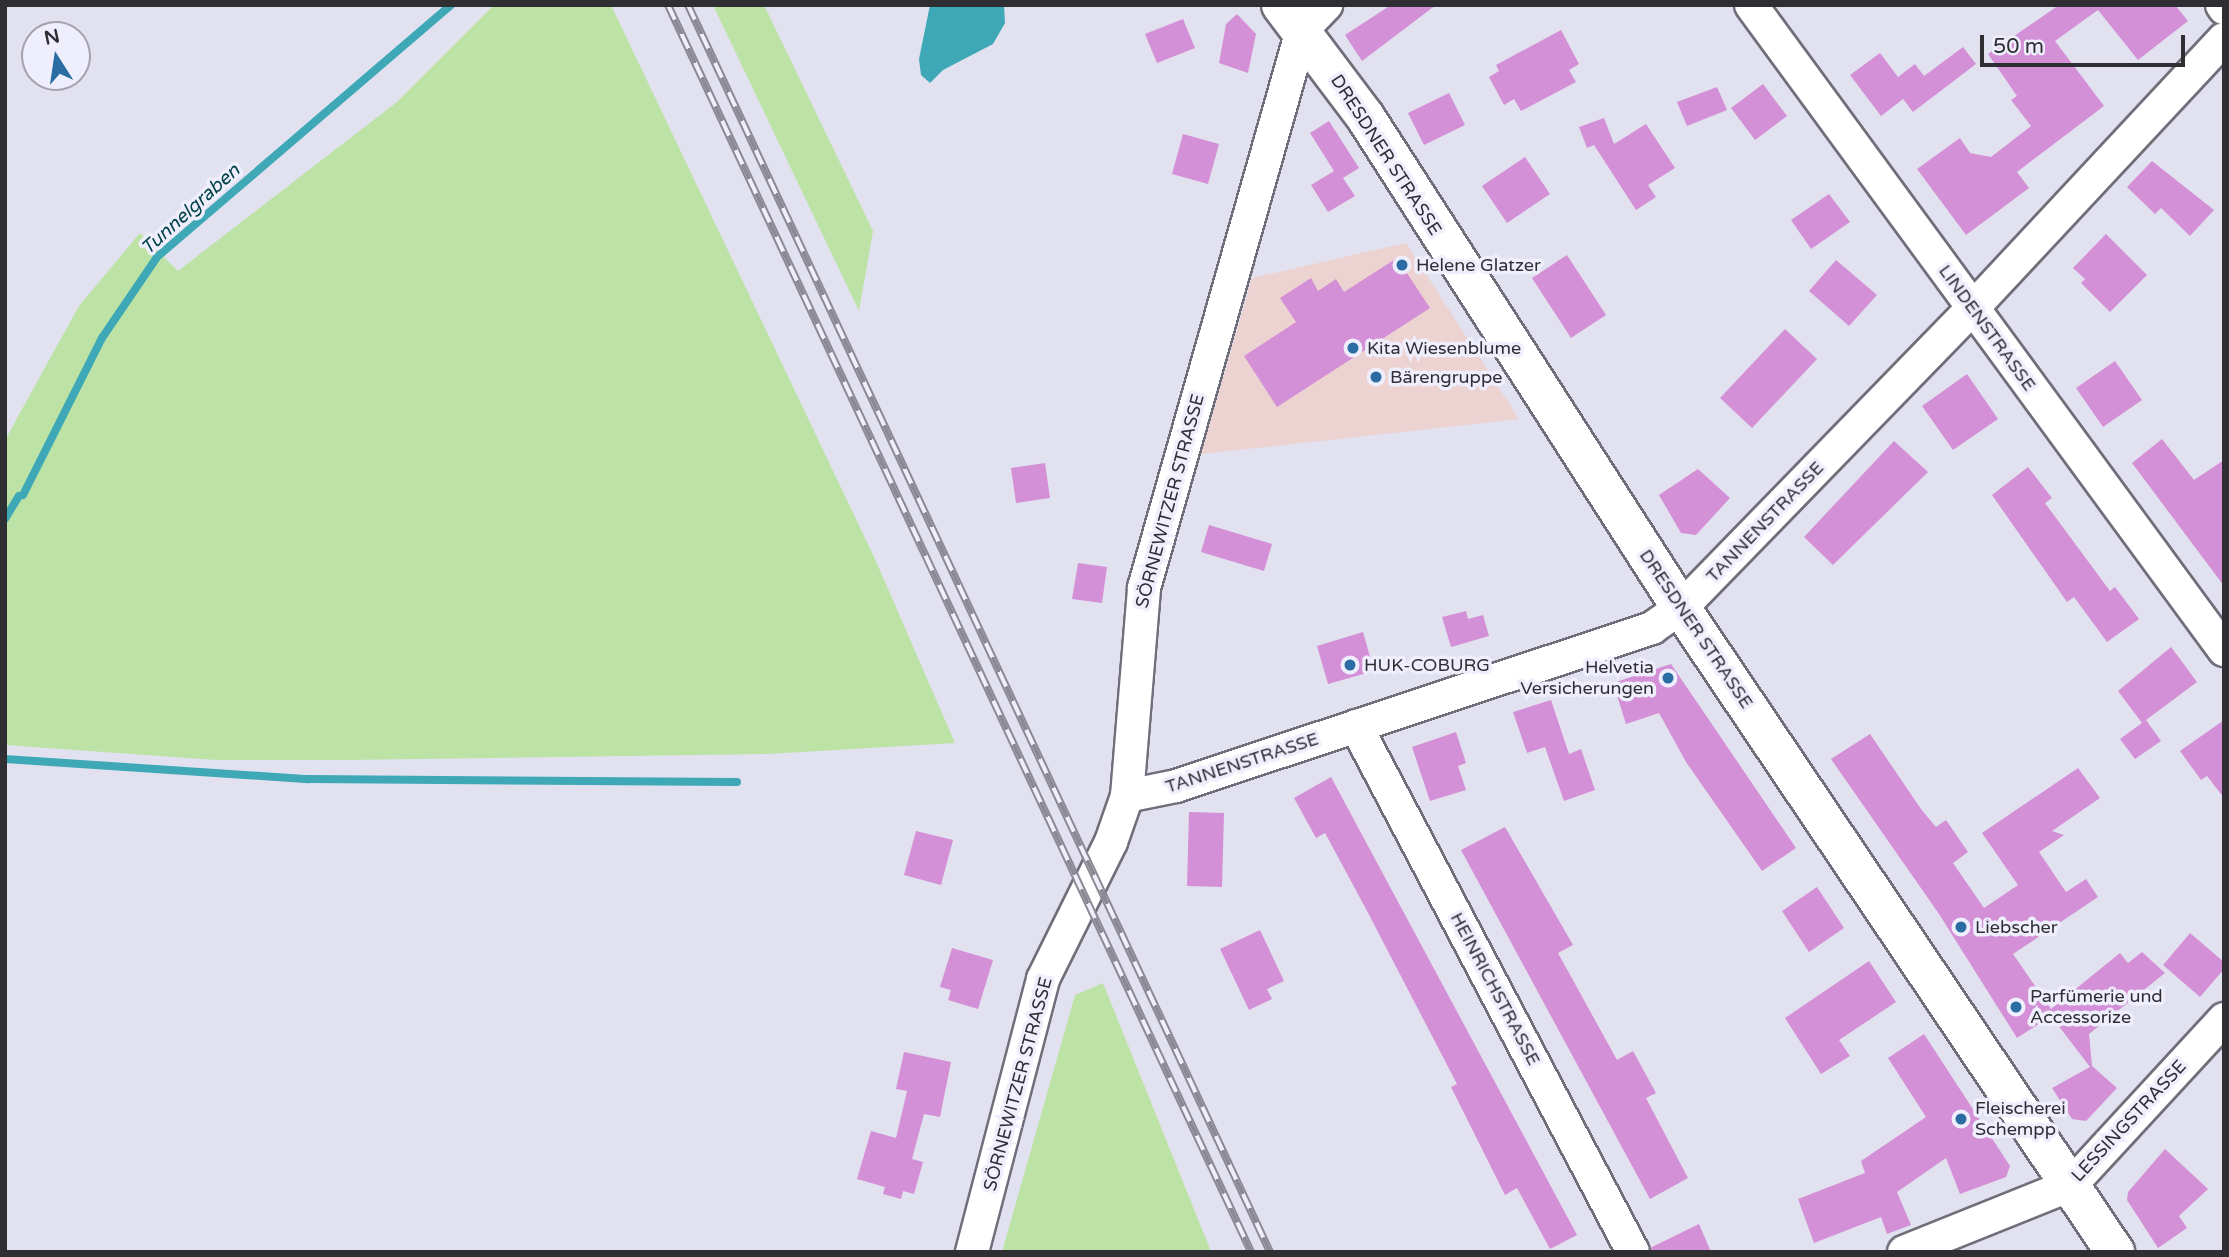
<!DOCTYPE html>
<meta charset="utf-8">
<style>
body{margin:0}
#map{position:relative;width:2229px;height:1257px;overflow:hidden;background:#e2e1ef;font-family:"Varela Round",sans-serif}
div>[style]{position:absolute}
.education>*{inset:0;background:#ecd2d1}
.green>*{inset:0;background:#bce3a5}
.water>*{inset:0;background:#3ea8b7}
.stream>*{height:8px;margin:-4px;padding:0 4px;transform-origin:4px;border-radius:4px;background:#3ea8b7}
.building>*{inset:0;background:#d490d6}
.roads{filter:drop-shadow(2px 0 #6f6e7a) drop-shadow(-2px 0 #6f6e7a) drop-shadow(0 2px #6f6e7a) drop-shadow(0 -2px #6f6e7a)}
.street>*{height:32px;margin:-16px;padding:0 16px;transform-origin:16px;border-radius:16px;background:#fff}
.secondary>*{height:38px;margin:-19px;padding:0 19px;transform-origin:19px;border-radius:19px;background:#fff}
.rail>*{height:8px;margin-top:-4px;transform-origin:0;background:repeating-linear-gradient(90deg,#efeefd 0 16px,#8b8a94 0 32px);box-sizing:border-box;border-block:2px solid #8b8a94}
.dots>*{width:19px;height:19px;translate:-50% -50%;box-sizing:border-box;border:4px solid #efeefd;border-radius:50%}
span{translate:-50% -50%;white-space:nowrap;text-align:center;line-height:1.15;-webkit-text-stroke:7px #efeefd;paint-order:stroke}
.street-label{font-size:18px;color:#2e2e33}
.poi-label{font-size:18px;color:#2e2e33}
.left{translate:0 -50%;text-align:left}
.right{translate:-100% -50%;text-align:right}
.water-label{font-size:19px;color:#00424a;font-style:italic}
.frame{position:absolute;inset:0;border:7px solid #2e2e33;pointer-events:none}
.north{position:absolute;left:21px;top:21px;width:70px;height:70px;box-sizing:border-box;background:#efeefd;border:2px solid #a2a1ac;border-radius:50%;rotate:348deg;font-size:19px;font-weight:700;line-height:28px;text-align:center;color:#2e2e33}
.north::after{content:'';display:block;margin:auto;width:24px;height:32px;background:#296da2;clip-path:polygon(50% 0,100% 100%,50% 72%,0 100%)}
.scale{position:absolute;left:1980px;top:35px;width:205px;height:32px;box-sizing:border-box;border:4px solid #2e2e33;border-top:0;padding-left:9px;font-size:21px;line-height:24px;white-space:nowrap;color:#2e2e33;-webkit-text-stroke:5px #efeefd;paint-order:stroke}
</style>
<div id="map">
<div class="education">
<div style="clip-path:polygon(1406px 243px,1519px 419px,1201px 454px,1252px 278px)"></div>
</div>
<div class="green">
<div style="clip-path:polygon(494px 5px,611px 5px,875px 559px,955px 743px,767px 754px,344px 760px,216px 760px,5px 745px,5px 440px,79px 306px,140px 233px,178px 271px,397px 102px)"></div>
<div style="clip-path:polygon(713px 5px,764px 5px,873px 231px,859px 311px)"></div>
<div style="clip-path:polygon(1103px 983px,1210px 1249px,1211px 1252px,1002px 1252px,1075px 995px)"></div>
</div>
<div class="water">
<div style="clip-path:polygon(930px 5px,1004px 5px,1005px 23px,993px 44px,943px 70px,930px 83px,921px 75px,919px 59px)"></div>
</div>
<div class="stream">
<div style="left:23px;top:495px;width:176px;rotate:-63.3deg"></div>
<div style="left:102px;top:338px;width:98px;rotate:-55.8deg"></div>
<div style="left:157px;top:257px;width:387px;rotate:-40.6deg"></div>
<div style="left:5px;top:519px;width:27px;rotate:-59deg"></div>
<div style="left:5px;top:759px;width:304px;rotate:3.8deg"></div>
<div style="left:308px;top:779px;width:429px;rotate:0.4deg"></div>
</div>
<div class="building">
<div style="clip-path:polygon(1391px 5px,1436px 5px,1362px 61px,1345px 35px)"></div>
<div style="clip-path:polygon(2059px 5px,2175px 5px,2188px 21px,2138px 60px,2098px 10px,2055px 41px,2104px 106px,2017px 172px,2029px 188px,1966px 235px,1917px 169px,1960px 138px,1970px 153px,1991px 157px,2031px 126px,2011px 100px,2017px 96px,1988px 54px)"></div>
<div style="clip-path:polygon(1237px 14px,1256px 34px,1248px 73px,1219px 63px,1226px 24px)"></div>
<div style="clip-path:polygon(1183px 19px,1195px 48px,1157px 63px,1145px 34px)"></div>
<div style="clip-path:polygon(1561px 30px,1579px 64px,1569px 70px,1576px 82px,1521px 111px,1514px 99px,1504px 105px,1489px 77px,1499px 71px,1496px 65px)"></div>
<div style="clip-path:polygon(1963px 47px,1976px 64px,1913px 112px,1903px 99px,1881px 116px,1850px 75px,1880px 53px,1898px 77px,1915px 64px,1924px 76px)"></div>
<div style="clip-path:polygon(1763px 84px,1787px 116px,1755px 140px,1731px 108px)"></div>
<div style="clip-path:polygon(1717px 87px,1727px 110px,1687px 126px,1677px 102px)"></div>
<div style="clip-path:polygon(1449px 93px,1465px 125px,1424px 145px,1408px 113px)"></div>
<div style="clip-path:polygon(1604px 118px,1614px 144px,1646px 124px,1675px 168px,1648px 185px,1656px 197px,1636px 210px,1594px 145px,1587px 148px,1579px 127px)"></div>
<div style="clip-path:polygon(1329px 121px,1359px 168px,1343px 178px,1355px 196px,1328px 212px,1311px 185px,1334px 171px,1310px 133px)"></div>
<div style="clip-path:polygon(1183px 134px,1219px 144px,1208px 184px,1172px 174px)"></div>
<div style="clip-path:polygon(1525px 157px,1550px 194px,1507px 223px,1482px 186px)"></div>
<div style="clip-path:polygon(2152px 161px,2214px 210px,2190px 236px,2161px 208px,2155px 214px,2127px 187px)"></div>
<div style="clip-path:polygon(1829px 194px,1850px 222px,1811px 249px,1791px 220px)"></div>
<div style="clip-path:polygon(2106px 234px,2147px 275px,2110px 312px,2081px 283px,2085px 279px,2073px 268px)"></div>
<div style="clip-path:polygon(1567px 255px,1606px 315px,1571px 338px,1532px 278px)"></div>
<div style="clip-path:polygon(1397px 258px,1430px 308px,1277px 407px,1244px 356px,1296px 322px,1280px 298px,1311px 278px,1318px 291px,1336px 279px,1344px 292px)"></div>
<div style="clip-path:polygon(1836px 260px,1877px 295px,1849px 326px,1809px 291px)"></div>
<div style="clip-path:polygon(1785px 329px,1817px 359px,1752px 428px,1720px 398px)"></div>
<div style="clip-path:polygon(2115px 361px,2142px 400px,2103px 427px,2076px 388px)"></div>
<div style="clip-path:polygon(1967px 374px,1998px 419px,1953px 450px,1922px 406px)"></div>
<div style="clip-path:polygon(2162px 439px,2194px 480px,2224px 460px,2224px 586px,2132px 463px)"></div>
<div style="clip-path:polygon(1894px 441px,1928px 472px,1833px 565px,1804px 537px)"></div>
<div style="clip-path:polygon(1045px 463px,1050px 498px,1016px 503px,1011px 468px)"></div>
<div style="clip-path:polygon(2028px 467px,2052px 498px,2045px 503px,2110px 591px,2115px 587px,2139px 619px,2107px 642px,2074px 597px,2067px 602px,1992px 495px)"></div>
<div style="clip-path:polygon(1698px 469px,1730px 498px,1696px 535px,1681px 533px,1659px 495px)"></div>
<div style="clip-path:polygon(1209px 525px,1272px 544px,1264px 571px,1201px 552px)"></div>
<div style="clip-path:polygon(1078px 563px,1107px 567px,1102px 603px,1072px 599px)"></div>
<div style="clip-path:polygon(1466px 611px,1468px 619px,1483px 615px,1489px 636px,1451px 647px,1442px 617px)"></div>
<div style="clip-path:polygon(1363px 632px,1374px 671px,1328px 684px,1317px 646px)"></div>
<div style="clip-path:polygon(2171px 647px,2197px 682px,2142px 723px,2118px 691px)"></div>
<div style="clip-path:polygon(1671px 664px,1796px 848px,1762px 871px,1686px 762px,1659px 713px,1626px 724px,1613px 683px)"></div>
<div style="clip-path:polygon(1551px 700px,1569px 754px,1581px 749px,1595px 790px,1564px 801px,1545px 747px,1527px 753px,1513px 712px)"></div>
<div style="clip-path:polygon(2146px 720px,2161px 741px,2135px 759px,2120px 739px)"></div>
<div style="clip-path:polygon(2224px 720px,2224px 798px,2207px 776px,2201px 780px,2180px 751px)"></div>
<div style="clip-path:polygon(1456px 732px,1466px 763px,1458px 766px,1466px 790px,1430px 801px,1412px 747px)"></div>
<div style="clip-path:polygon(1870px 734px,1921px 809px,1936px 827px,1946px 820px,1968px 852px,1953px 863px,1984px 908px,2018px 885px,1982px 833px,2078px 768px,2100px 798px,2052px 831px,2064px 835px,2039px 852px,2066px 892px,2086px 879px,2098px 897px,2013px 954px,2051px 1009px,2120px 953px,2128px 963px,2142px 952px,2165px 973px,2089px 1034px,2092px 1066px,2117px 1088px,2086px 1121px,2072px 1119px,2052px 1088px,2090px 1067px,2051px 1016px,2017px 1038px,1939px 914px,1831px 759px)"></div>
<div style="clip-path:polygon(1331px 777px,1577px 1235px,1550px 1249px,1517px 1188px,1505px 1195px,1451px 1087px,1457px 1084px,1366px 909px,1325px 833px,1316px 838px,1294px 798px)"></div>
<div style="clip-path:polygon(1189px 812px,1224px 813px,1222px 887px,1187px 886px)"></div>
<div style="clip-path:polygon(1505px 827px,1573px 945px,1558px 953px,1617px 1060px,1633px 1051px,1656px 1093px,1646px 1098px,1688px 1178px,1650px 1199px,1461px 850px)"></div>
<div style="clip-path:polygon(916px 831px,953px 840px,941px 885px,904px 875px)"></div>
<div style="clip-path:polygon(1817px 887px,1844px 928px,1809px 952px,1782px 911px)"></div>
<div style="clip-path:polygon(1260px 930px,1284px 981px,1267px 989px,1272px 999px,1249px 1010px,1220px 949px)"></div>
<div style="clip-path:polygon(2190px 933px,2224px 962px,2224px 969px,2200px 997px,2163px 965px)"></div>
<div style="clip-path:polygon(952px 948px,993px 960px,978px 1009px,948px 1000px,951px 990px,940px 987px)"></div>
<div style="clip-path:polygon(1869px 961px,1896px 1002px,1839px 1040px,1850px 1056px,1821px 1074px,1785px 1018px)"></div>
<div style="clip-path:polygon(1924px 1034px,2010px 1166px,2006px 1177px,1960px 1194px,1946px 1158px,1897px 1192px,1911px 1225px,1887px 1234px,1881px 1217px,1814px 1243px,1798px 1199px,1865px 1173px,1861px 1161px,1926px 1117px,1888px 1058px)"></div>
<div style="clip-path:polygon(904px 1052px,951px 1062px,940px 1117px,924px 1114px,912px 1159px,923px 1162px,914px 1194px,903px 1191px,901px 1199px,883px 1194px,885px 1187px,857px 1179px,871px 1131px,896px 1138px,907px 1091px,896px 1089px)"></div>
<div style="clip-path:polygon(2165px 1149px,2208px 1189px,2179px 1216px,2187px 1228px,2158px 1248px,2127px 1200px,2128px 1192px)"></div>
<div style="clip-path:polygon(1699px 1224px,1711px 1252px,1651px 1252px,1650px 1248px)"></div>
</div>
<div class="roads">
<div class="street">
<div style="left:1751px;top:5px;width:800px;rotate:53.75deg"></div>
<div style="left:2222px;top:5px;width:4px;rotate:56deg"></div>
<div style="left:1356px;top:726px;width:594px;rotate:62.23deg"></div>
<div style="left:1127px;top:796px;width:50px;rotate:-11.5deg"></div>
<div style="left:1176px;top:786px;width:502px;rotate:-18.36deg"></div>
<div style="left:1652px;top:628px;width:35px;rotate:-35deg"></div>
<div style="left:1681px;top:608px;width:417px;rotate:-45.8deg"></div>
<div style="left:1972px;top:309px;width:369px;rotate:-47deg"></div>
<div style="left:972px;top:1252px;width:282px;rotate:-75.4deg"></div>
<div style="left:1043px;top:979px;width:153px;rotate:-63.6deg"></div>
<div style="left:1111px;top:842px;width:49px;rotate:-70.8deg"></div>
<div style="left:1127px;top:796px;width:209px;rotate:-85.3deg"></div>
<div style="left:1144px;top:588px;width:580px;rotate:-74.19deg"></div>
<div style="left:1302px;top:30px;width:35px;rotate:-46deg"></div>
<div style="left:1904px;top:1252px;width:180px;rotate:-21.9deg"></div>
<div style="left:2071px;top:1185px;width:226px;rotate:-47.3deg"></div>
</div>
<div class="secondary">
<div style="left:1281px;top:5px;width:141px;rotate:53deg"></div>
<div style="left:1366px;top:118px;width:583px;rotate:57.26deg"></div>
<div style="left:1681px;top:608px;width:777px;rotate:56.02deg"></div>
</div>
</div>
<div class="rail">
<div style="left:668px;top:5px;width:1377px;rotate:64.94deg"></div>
<div style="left:688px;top:5px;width:1376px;rotate:64.98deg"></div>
</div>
<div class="dots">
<div style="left:1402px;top:265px;background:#296da2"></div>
<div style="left:1353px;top:348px;background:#296da2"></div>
<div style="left:1376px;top:377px;background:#296da2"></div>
<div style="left:1350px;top:665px;background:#296da2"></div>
<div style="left:1668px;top:678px;background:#296da2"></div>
<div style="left:1961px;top:927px;background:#296da2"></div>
<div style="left:2016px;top:1007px;background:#296da2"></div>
<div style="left:1961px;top:1119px;background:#296da2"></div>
</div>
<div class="street-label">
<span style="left:1386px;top:155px;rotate:57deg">DRESDNER STRASSE</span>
<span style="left:1987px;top:328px;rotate:54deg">LINDENSTRASSE</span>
<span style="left:1170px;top:501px;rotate:-75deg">SÖRNEWITZER STRASSE</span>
<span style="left:1765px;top:522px;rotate:-46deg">TANNENSTRASSE</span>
<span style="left:1696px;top:629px;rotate:56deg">DRESDNER STRASSE</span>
<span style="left:1242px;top:763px;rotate:-18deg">TANNENSTRASSE</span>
<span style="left:1495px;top:989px;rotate:62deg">HEINRICHSTRASSE</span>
<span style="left:1018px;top:1084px;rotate:-75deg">SÖRNEWITZER STRASSE</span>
<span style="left:2129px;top:1121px;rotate:-47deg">LESSINGSTRASSE</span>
</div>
<div class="poi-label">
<span class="left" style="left:1416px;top:265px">Helene Glatzer</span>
<span class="left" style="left:1367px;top:348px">Kita Wiesenblume</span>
<span class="left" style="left:1390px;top:377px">Bärengruppe</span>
<span class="left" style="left:1364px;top:665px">HUK-COBURG</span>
<span class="right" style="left:1654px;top:678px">Helvetia<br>Versicherungen</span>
<span class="left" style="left:1975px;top:927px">Liebscher</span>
<span class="left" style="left:2030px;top:1007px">Parfümerie und<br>Accessorize</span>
<span class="left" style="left:1975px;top:1119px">Fleischerei<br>Schempp</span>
</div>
<div class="water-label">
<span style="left:191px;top:210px;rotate:-42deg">Tunnelgraben</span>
</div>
<div class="frame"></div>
<div class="north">N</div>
<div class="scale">50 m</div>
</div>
